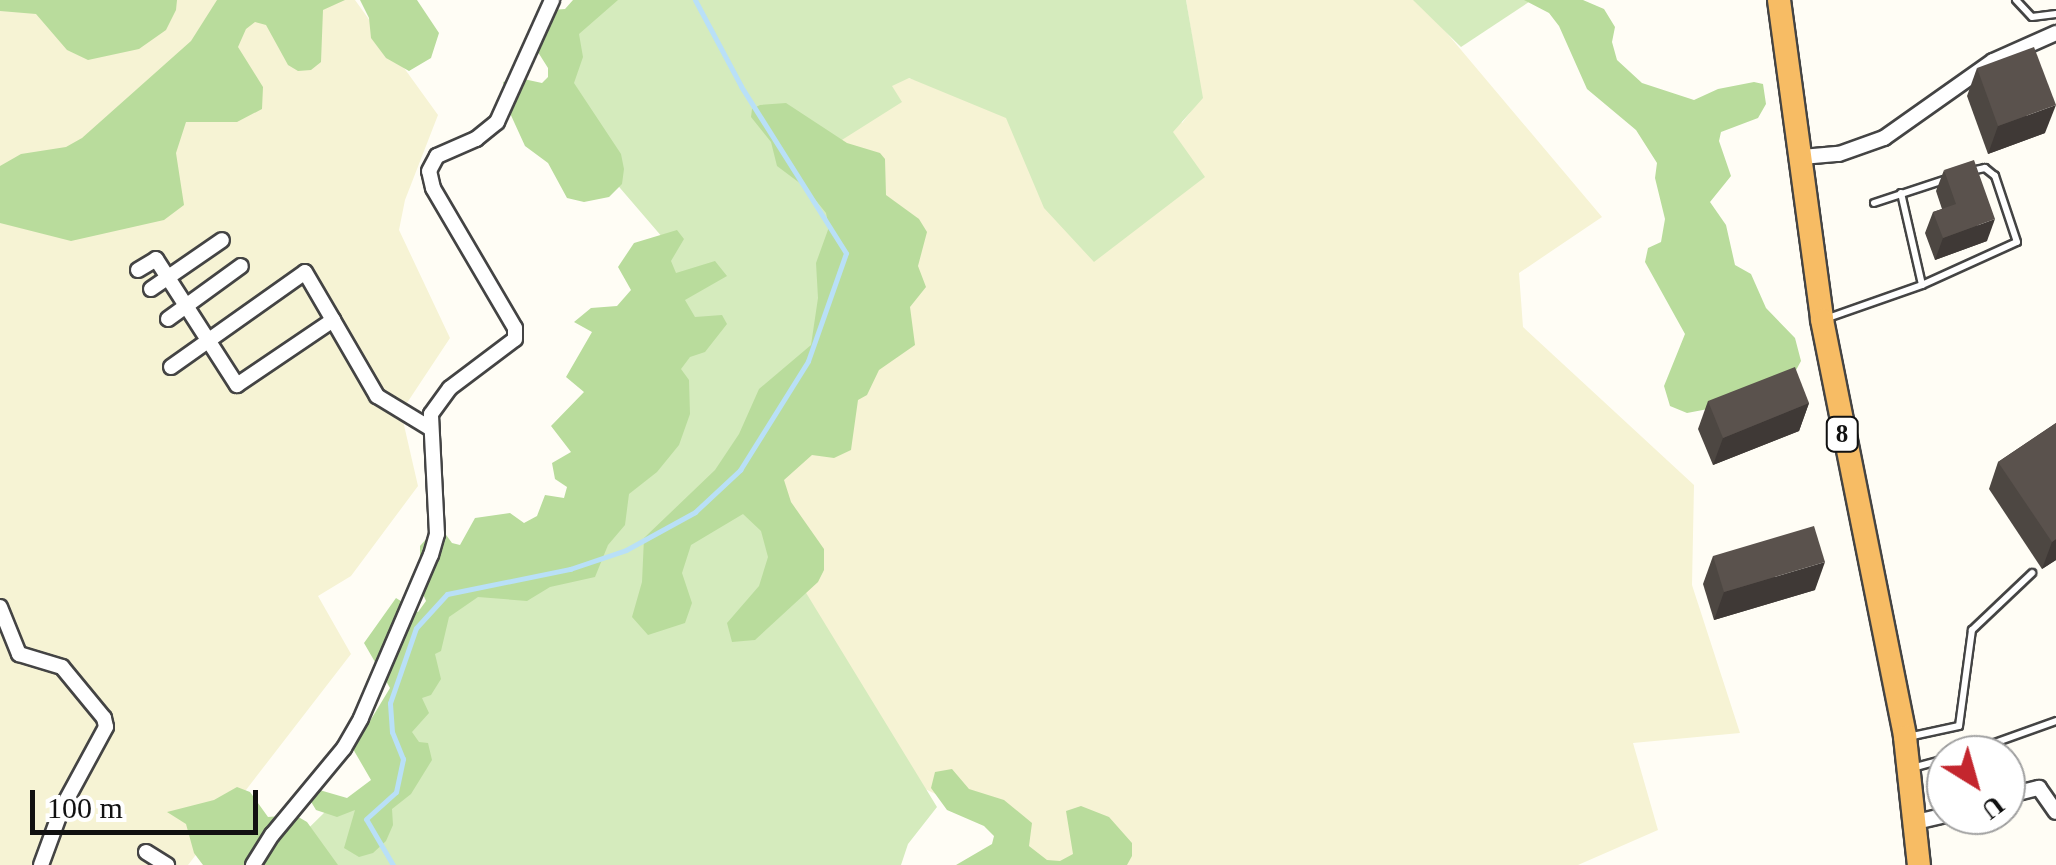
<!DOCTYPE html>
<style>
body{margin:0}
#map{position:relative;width:2056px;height:865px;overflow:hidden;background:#fffdf5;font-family:Georgia,serif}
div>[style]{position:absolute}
.farmland>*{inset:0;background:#f6f3d4}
.green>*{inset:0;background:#d5ebbd}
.forest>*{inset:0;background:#b9dc9c}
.stream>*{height:5px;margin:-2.5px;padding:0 2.5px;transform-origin:2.5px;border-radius:2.5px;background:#b9e0f7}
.roads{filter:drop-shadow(2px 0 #444) drop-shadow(-2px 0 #444) drop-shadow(0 2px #444) drop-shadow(0 -2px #444)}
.service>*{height:6px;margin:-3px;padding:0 3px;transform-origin:3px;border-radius:3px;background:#fff}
.minor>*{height:14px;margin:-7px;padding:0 7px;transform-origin:7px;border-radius:7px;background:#fff}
.trunk>*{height:22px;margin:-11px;padding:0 11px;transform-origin:11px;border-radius:11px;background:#f7bc64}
.wall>*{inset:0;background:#4d4742}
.shaded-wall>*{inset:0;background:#3f3936}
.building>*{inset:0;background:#5a524d}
span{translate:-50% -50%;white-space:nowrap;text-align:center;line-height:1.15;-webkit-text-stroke:10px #fff;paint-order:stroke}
.shield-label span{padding:2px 8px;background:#fff;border:2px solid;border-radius:8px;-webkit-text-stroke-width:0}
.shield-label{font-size:25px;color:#111;font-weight:700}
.north{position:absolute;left:1926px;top:735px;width:100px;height:100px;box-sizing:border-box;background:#fff;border:2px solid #a0a0a0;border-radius:50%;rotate:143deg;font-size:28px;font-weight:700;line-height:40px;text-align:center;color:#111}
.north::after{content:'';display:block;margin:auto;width:35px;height:45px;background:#c4262e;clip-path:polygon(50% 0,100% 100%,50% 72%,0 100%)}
.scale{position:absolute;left:30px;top:790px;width:228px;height:45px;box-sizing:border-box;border:5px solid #111;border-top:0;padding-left:12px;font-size:30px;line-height:35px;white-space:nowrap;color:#111;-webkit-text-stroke:8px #fff;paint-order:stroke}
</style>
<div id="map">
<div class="farmland">
<div style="clip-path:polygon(0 0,234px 0,116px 140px,0 179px)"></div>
<div style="clip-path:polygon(290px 0,355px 0,438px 115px,405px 200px,399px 230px,450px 338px,401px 412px,418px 486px,351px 576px,318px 596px,351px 654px,188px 865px,0 865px,0 194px,65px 189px,241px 25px)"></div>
<div style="clip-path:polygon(1186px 0,1419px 0,1602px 217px,1519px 273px,1523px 327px,1694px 485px,1692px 585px,1740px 733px,1633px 743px,1658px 830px,1578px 865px,1040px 865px,962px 807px,823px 739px,741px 635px,756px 472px,817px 135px,901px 76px,1012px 107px,1161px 93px,1182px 123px,1202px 97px)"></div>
</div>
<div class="green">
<div style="clip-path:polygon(601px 0,1186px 0,1203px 98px,1173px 132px,1205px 177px,1094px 262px,1044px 208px,1006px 118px,909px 78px,892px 86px,902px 102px,826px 150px,861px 259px,745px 493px,937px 807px,908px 844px,901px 865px,271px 865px,326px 811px,357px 802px,359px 831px,456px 598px,545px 585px,663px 238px,614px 181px,568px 92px,574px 31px)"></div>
<div style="clip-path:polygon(1413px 0,1532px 0,1461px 47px)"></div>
</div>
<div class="forest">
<div style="clip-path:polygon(0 0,177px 0,176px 10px,166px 30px,139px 49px,88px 60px,67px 50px,36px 14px,0 11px)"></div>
<div style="clip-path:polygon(217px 0,345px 0,323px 10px,321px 62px,311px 70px,298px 71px,288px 65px,266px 25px,255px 22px,246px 29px,238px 47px,263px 87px,262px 109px,237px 122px,186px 122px,176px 153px,184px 205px,164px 220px,71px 241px,0 223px,0 166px,21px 154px,66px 147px,82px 138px,191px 41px)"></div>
<div style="clip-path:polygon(360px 0,417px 0,439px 33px,431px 58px,409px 71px,386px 58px,371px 38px,369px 18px)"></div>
<div style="clip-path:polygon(573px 0,618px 0,579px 34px,583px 57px,574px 83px,621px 154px,624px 169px,622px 184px,609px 197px,584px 202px,567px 198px,548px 163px,525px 146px,509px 111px,503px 82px,519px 78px,542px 83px,548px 77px,548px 68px,536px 49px,544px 31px,538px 11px,565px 9px)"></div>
<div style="clip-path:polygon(1524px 0,1583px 0,1604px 9px,1615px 27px,1612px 42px,1617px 60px,1642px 83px,1694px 100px,1718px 89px,1754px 82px,1763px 84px,1766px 104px,1758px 118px,1721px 132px,1719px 141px,1731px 176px,1710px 202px,1726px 225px,1735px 265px,1751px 274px,1766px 308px,1795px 338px,1801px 361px,1795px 372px,1708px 409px,1687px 413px,1670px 406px,1664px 386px,1685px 334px,1645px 262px,1648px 248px,1661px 242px,1665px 219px,1655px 178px,1657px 163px,1636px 130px,1587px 89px,1559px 26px,1549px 13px)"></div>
<div style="clip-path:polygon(786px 103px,847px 143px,880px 153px,885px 159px,886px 195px,919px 219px,927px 232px,918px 266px,926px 287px,910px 307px,915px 345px,879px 370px,867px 395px,858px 400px,851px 450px,834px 458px,812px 455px,784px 480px,791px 502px,824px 549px,824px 570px,818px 582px,755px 640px,732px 642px,727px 623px,759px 586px,768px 557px,761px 531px,743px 514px,691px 545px,682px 573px,692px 603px,685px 623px,648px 635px,632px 617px,642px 582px,644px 538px,715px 470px,739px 434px,759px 389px,811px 345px,818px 298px,816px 263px,829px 227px,826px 213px,805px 187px,777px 166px,771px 142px,751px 117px,752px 109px,760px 105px)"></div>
<div style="clip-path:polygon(677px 230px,684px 239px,671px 261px,676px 273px,715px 261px,727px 276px,685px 300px,695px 317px,722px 315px,727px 324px,705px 352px,690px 357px,681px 369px,689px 380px,690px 414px,679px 445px,657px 472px,629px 494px,625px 525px,608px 545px,595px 577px,550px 587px,527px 601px,478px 597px,449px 617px,441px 651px,435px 654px,441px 679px,431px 695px,422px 698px,429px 713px,412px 732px,419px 742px,428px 743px,432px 760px,411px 794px,392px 809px,393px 825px,386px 841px,373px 853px,359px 857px,344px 848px,355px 810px,337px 817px,316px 810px,310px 800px,316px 789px,347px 798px,371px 780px,353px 749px,390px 688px,364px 643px,396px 598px,418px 612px,426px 601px,415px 576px,420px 572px,420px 546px,434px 530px,441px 528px,452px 543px,460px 545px,475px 518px,510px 513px,524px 523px,537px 516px,545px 495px,564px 498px,567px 487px,555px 479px,552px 463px,571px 452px,551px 426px,584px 392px,566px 377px,592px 332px,574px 322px,591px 308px,617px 306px,631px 290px,618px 267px,634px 243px)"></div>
<div style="clip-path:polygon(952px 769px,969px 789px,1004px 800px,1032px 823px,1029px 846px,1047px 860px,1060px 861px,1073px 854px,1066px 811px,1081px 806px,1109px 817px,1132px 843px,1132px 856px,1127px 865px,956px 865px,992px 844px,994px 836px,984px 826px,947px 810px,931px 788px,935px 772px)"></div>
<div style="clip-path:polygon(237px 787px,250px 792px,268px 817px,295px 815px,307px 822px,338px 865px,203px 865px,194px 853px,186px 824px,167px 812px,214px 800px)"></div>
</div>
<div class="stream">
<div style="left:393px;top:865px;width:53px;rotate:-120.4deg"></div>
<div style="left:366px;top:819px;width:40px;rotate:-42deg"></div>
<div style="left:396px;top:792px;width:34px;rotate:-78deg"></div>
<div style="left:403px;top:759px;width:29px;rotate:-112deg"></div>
<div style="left:392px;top:732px;width:29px;rotate:-94deg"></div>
<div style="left:390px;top:703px;width:79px;rotate:-70.9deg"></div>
<div style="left:416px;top:628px;width:46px;rotate:-47.6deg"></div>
<div style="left:447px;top:594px;width:126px;rotate:-11.5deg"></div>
<div style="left:570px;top:569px;width:59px;rotate:-18.7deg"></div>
<div style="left:626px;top:550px;width:79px;rotate:-28.8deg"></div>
<div style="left:695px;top:512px;width:62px;rotate:-43deg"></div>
<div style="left:740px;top:470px;width:128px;rotate:-58deg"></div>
<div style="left:808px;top:361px;width:114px;rotate:-70.6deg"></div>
<div style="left:846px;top:253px;width:197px;rotate:-122.2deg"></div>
<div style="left:741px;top:86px;width:98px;rotate:-118.1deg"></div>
</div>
<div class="roads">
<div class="service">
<div style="left:2016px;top:0;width:23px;rotate:47deg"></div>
<div style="left:2032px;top:17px;width:24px;rotate:-7deg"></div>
<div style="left:1901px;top:193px;width:94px;rotate:77.1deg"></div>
<div style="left:1874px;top:203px;width:74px;rotate:-18.2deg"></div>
<div style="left:1828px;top:318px;width:100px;rotate:-19.3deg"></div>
<div style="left:1922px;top:285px;width:104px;rotate:-24.4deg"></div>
<div style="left:2017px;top:242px;width:70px;rotate:-108.4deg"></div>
<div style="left:1995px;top:176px;width:13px;rotate:-141deg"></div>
<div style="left:1985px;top:168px;width:14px;rotate:168deg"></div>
<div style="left:1908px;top:737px;width:52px;rotate:-12.2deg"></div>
<div style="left:1959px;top:726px;width:97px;rotate:-82.3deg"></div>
<div style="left:1972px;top:630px;width:83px;rotate:-43.5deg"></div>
<div style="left:1961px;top:755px;width:101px;rotate:-19.7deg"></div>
<div style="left:1912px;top:768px;width:35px;rotate:-15deg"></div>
</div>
<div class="minor">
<div style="left:1802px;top:157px;width:37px;rotate:-5deg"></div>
<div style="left:1839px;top:154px;width:48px;rotate:-19.6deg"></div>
<div style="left:1884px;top:138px;width:133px;rotate:-35.2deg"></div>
<div style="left:1993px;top:61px;width:69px;rotate:-24deg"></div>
<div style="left:138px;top:270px;width:21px;rotate:-31deg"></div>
<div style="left:156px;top:259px;width:150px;rotate:57.3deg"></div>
<div style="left:237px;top:385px;width:116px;rotate:-34.1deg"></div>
<div style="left:333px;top:320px;width:88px;rotate:59.9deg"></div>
<div style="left:377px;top:396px;width:60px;rotate:31.3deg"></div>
<div style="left:151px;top:289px;width:86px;rotate:-34.6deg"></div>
<div style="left:168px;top:319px;width:90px;rotate:-36deg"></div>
<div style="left:171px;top:367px;width:164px;rotate:-35.3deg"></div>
<div style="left:305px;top:272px;width:56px;rotate:59.7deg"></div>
<div style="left:0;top:607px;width:51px;rotate:68deg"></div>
<div style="left:19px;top:654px;width:45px;rotate:16.8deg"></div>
<div style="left:62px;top:667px;width:66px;rotate:50.5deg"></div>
<div style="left:104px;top:718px;width:9px;rotate:77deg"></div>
<div style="left:106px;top:727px;width:92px;rotate:118.5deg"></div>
<div style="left:62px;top:808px;width:61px;rotate:110.2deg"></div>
<div style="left:2006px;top:796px;width:34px;rotate:-14deg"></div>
<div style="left:2039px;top:788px;width:29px;rotate:55deg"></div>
<div style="left:1916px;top:822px;width:31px;rotate:-13deg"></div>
<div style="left:146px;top:852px;width:25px;rotate:32deg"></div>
<div style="left:253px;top:865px;width:36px;rotate:-58deg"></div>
<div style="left:272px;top:835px;width:113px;rotate:-50.4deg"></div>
<div style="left:344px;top:748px;width:34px;rotate:-60deg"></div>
<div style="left:361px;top:718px;width:177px;rotate:-66.8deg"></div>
<div style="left:431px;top:555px;width:22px;rotate:-74deg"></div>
<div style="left:437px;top:534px;width:120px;rotate:-92.9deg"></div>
<div style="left:431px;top:414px;width:32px;rotate:-54deg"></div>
<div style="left:450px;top:388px;width:81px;rotate:-37deg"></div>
<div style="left:515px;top:339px;width:11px;rotate:-90deg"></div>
<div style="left:515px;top:328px;width:162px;rotate:-120.4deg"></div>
<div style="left:433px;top:188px;width:17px;rotate:-103deg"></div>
<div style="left:429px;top:171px;width:17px;rotate:-62deg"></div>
<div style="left:437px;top:156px;width:43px;rotate:-23.6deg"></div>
<div style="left:476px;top:139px;width:27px;rotate:-39deg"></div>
<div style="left:497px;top:122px;width:134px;rotate:-65.7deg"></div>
</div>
<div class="trunk">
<div style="left:1779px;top:0;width:323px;rotate:82.3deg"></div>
<div style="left:1822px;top:320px;width:425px;rotate:78.7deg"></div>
<div style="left:1905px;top:737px;width:129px;rotate:83.8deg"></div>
</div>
</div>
<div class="wall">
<div style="clip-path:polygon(1977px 68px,2045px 133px,1988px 154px,1967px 96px)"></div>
<div style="clip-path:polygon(1944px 170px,1987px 241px,1935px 260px,1925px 233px,1933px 212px,1942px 209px,1936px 191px)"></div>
<div style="clip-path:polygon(1708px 401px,1809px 403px,1799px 431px,1713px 465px,1698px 429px)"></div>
<div style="clip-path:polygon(2056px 423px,2056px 560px,2042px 569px,1989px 489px,1998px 462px)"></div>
<div style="clip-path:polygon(1713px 556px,1815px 590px,1714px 620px,1703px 584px)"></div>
</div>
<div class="shaded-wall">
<div style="clip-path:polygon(2056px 105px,2045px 133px,1988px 154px,1998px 126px)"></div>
<div style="clip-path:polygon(1995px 219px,1987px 241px,1935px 260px,1943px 238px)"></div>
<div style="clip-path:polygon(1809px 403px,1799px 431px,1713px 465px,1723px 438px)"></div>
<div style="clip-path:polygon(2056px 539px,2056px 560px,2042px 569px,2052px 542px)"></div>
<div style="clip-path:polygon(1825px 562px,1815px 590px,1714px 620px,1724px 592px)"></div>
</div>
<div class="building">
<div style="clip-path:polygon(2034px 47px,2056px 105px,1998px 126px,1977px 68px)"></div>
<div style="clip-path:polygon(1974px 160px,1995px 219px,1943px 238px,1933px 212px,1956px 204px,1944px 170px)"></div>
<div style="clip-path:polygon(1795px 367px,1809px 403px,1723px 438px,1708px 401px)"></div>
<div style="clip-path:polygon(2056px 423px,2056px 539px,2052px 542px,1998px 462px)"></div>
<div style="clip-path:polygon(1814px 526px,1825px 562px,1724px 592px,1713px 556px)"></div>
</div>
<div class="shield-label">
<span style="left:1842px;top:434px">8</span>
</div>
<div class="north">U</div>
<div class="scale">100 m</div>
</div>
